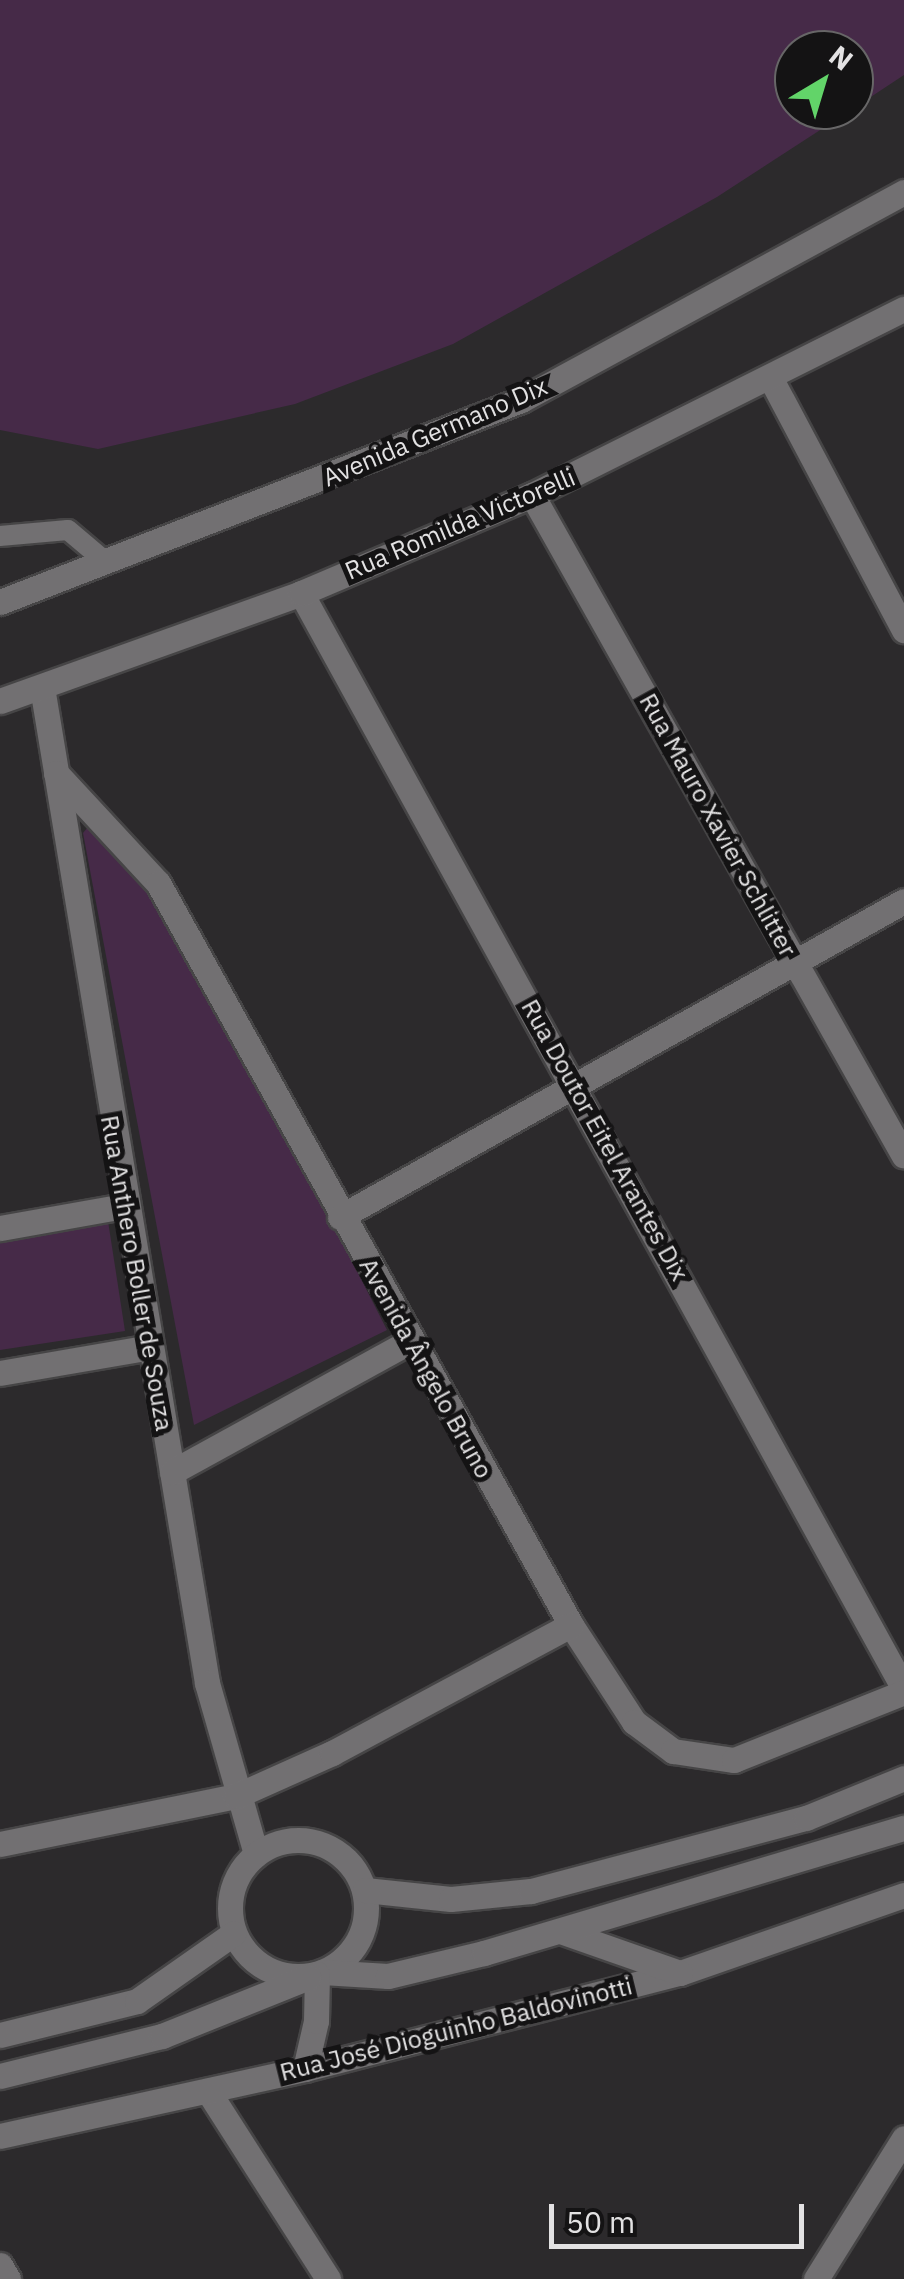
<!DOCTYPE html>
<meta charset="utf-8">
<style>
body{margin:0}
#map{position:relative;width:904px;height:2279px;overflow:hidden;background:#2c2a2c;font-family:"IBM Plex Sans",sans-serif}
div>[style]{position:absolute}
.green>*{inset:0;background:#462a48}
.roads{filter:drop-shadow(2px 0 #464546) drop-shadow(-2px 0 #464546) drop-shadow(0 2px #464546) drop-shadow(0 -2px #464546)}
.service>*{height:20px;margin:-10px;padding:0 10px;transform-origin:10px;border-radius:10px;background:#727072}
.minor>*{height:25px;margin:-12.5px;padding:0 12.5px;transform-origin:12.5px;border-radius:12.5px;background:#727072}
.tertiary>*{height:25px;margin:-12.5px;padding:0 12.5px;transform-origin:12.5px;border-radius:12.5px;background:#727072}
.tertiary>.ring{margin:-12.5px;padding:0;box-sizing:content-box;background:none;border:25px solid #727072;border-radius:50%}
.secondary>*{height:25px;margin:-12.5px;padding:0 12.5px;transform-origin:12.5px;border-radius:12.5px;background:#727072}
span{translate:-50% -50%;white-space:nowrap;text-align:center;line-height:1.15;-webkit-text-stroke:10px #141314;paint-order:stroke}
.street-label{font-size:25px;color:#e3e2e3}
.north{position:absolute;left:774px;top:30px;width:100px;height:100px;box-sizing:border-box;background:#141314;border:2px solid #676667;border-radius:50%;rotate:38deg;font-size:28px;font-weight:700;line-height:40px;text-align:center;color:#e3e2e3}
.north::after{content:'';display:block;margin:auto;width:35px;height:45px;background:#62d469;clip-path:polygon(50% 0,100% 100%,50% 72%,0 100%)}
.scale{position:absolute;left:549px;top:2204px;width:255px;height:45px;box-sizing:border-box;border:5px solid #e3e2e3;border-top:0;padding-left:12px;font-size:30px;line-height:35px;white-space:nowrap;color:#e3e2e3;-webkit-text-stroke:8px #141314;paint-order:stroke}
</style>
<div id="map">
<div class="green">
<div style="clip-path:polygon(0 0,904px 0,904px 75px,854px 108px,854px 50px,794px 50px,794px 110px,851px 110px,717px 197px,453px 344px,295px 404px,98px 449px,0 430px)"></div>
<div style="clip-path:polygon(97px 816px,184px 931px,387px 1330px,194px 1425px,83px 833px)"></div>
<div style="clip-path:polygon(108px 1221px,125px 1331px,0 1350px,0 1241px)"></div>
</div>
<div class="roads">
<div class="service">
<div style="left:0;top:536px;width:68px;rotate:-5deg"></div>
<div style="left:68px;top:530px;width:51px;rotate:40.2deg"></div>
</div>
<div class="minor">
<div style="left:772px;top:381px;width:282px;rotate:62.1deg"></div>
<div style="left:532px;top:495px;width:758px;rotate:60.63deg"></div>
<div style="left:301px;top:593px;width:1251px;rotate:61.18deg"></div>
<div style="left:42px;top:687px;width:1010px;rotate:80.59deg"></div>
<div style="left:207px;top:1683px;width:178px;rotate:74deg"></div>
<div style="left:56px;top:773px;width:150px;rotate:47.2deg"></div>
<div style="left:158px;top:883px;width:849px;rotate:60.9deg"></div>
<div style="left:571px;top:1625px;width:116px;rotate:57deg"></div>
<div style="left:634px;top:1722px;width:49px;rotate:36.6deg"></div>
<div style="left:673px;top:1751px;width:62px;rotate:8.4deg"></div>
<div style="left:734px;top:1760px;width:183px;rotate:-21.8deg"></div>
<div style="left:340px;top:1217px;width:646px;rotate:-29.26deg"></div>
<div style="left:0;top:1228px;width:126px;rotate:-10.1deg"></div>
<div style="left:0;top:1373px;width:153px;rotate:-9.8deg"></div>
<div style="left:172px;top:1472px;width:272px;rotate:-28.8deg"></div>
<div style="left:0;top:1844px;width:241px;rotate:-11.5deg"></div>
<div style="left:236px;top:1796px;width:105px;rotate:-24.1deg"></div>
<div style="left:332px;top:1753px;width:271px;rotate:-28.2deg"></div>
<div style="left:208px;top:2091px;width:223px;rotate:57.4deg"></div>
<div style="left:0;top:2136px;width:312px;rotate:-12.4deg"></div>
<div style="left:305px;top:2069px;width:387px;rotate:-14.4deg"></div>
<div style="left:680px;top:1973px;width:237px;rotate:-19.2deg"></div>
<div style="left:0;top:2265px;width:16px;rotate:60deg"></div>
<div style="left:816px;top:2279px;width:166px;rotate:-58deg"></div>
</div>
<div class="tertiary">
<div style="left:0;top:701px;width:320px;rotate:-19.7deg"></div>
<div style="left:301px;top:593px;width:251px;rotate:-23deg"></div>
<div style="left:532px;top:495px;width:416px;rotate:-26.6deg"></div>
<div class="ring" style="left:230px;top:1840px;width:111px;height:111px"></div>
<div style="left:365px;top:1890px;width:86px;rotate:6deg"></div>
<div style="left:451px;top:1899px;width:80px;rotate:-5.7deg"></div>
<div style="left:531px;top:1891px;width:285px;rotate:-14.9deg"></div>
<div style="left:806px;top:1818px;width:106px;rotate:-22.2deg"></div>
<div style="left:563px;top:1932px;width:124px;rotate:19.3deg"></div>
<div style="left:322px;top:1972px;width:66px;rotate:3.5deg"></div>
<div style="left:388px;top:1976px;width:99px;rotate:-13.5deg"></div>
<div style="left:484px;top:1953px;width:438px;rotate:-16.6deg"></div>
<div style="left:0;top:2035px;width:141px;rotate:-13.9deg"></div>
<div style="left:137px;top:2001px;width:118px;rotate:-35deg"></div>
<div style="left:305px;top:2069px;width:49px;rotate:-77.1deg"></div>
<div style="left:316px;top:2021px;width:47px;rotate:-88.8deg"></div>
<div style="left:0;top:2076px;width:167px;rotate:-13.9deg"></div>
<div style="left:162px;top:2036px;width:158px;rotate:-21.9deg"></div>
</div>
<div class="secondary">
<div style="left:0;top:602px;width:559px;rotate:-21.19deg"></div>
<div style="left:521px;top:400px;width:436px;rotate:-28.5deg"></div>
</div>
</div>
<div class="street-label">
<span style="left:435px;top:432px;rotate:-23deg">Avenida Germano Dix</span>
<span style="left:460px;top:524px;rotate:-23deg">Rua Romilda Victorelli</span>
<span style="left:718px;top:825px;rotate:61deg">Rua Mauro Xavier Schlitter</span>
<span style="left:605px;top:1140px;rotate:61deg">Rua Doutor Eitel Arantes Dix</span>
<span style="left:137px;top:1273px;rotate:80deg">Rua Anthero Boller de Souza</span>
<span style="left:426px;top:1368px;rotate:61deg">Avenida Ângelo Bruno</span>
<span style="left:456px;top:2029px;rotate:-14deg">Rua José Dioguinho Baldovinotti</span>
</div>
<div class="north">N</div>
<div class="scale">50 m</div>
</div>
